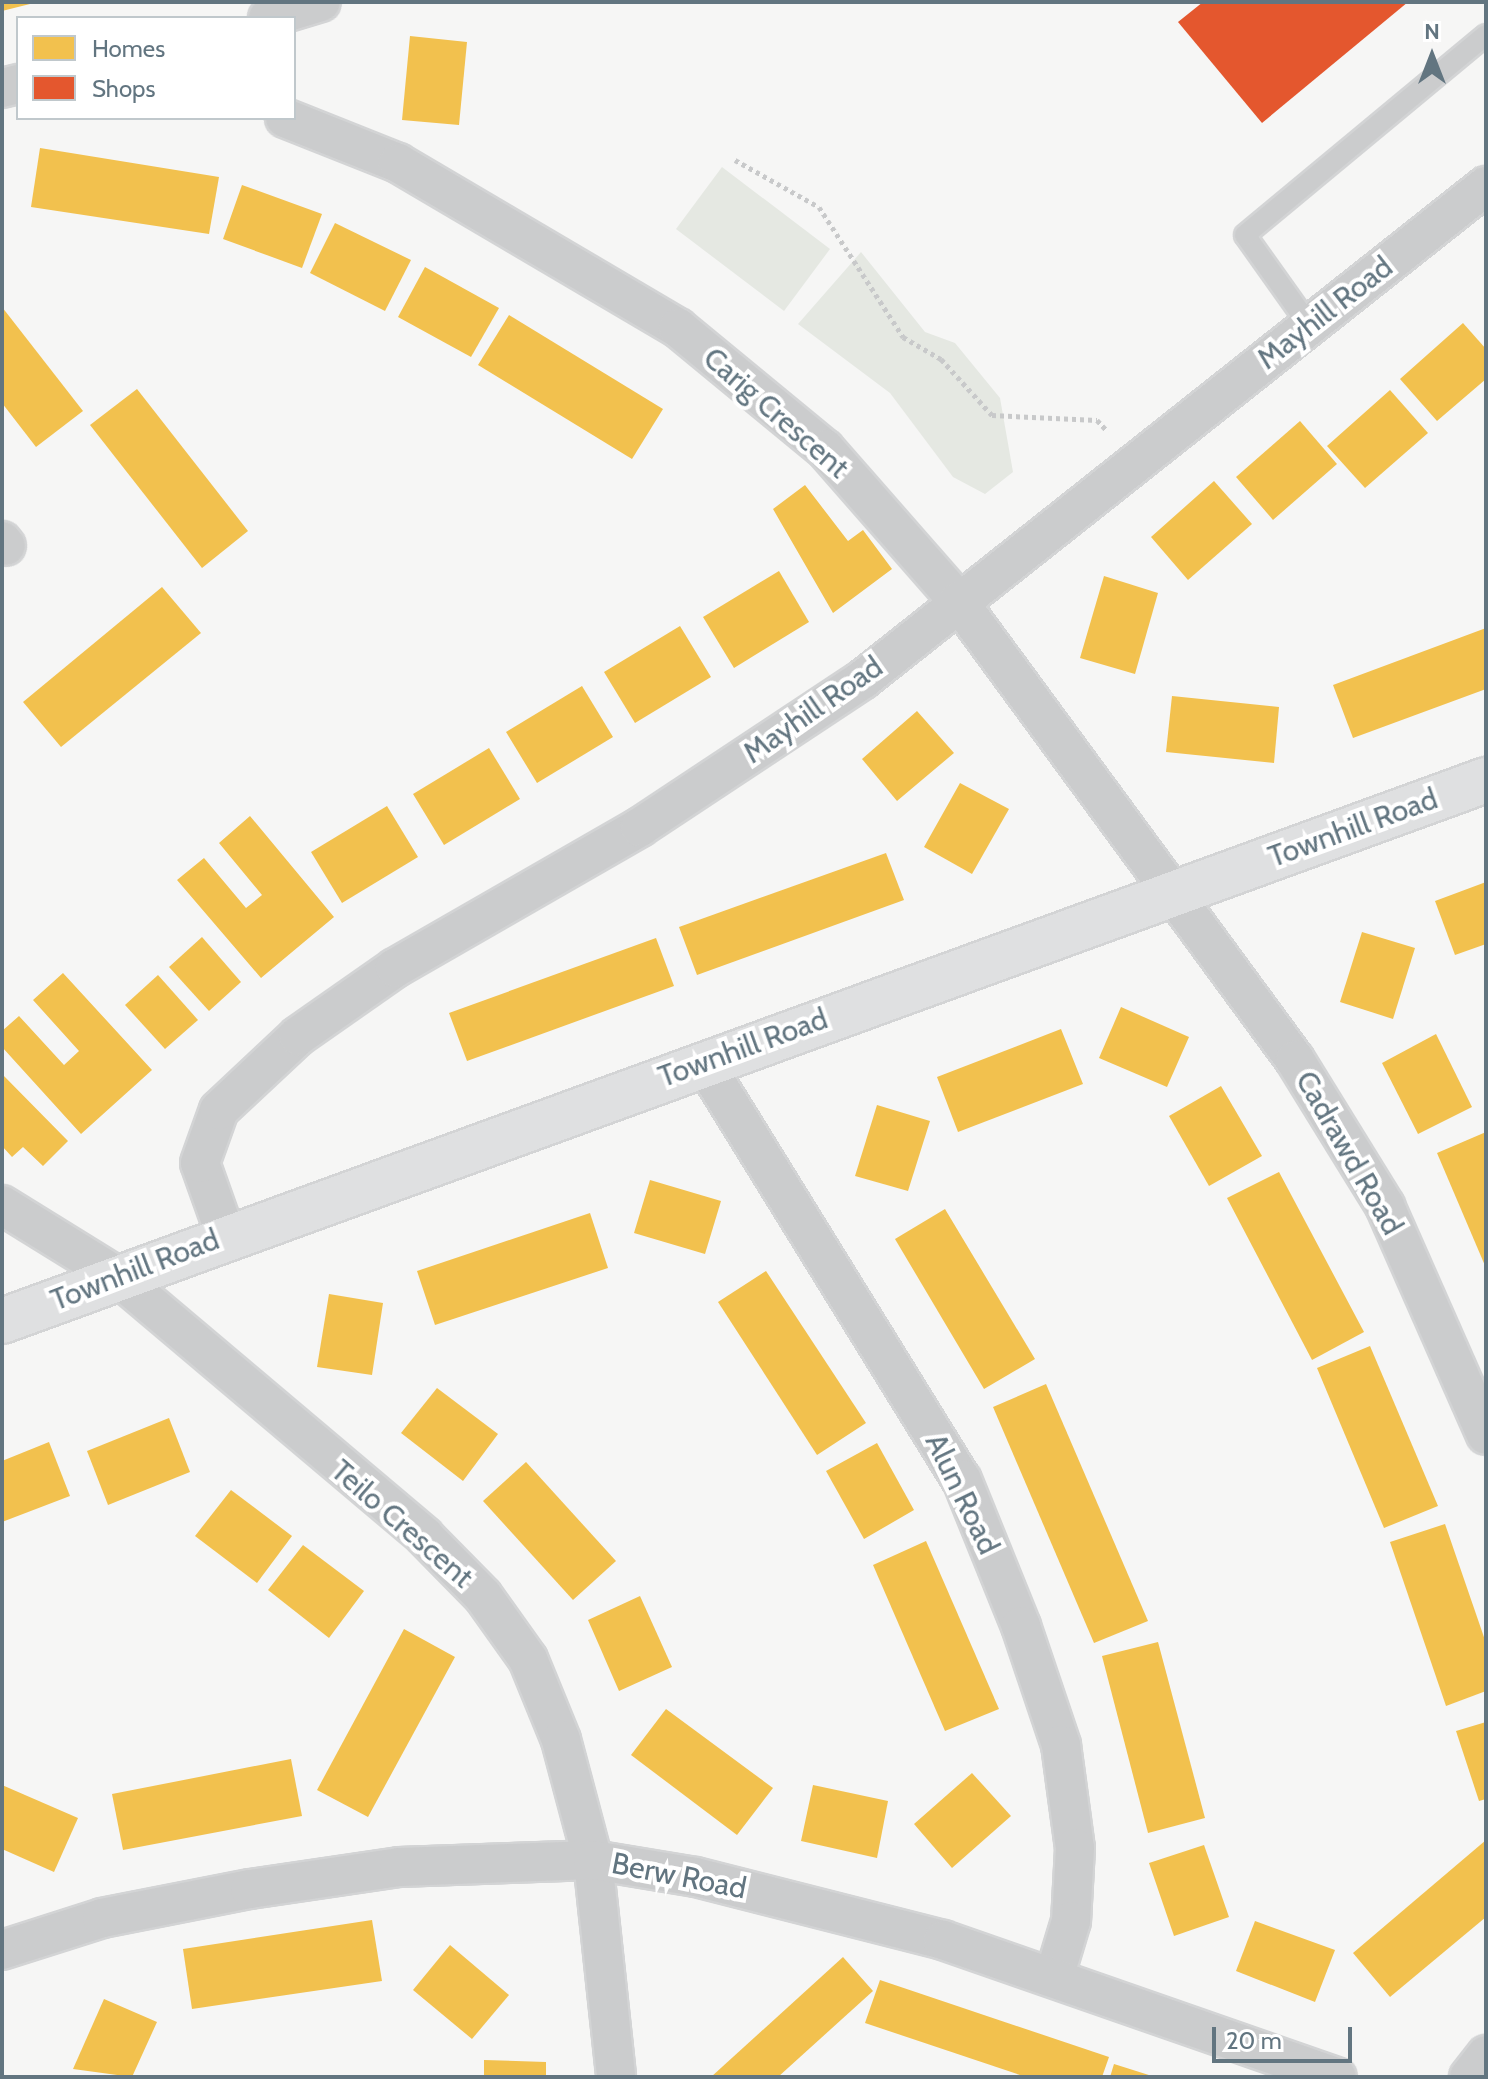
<!DOCTYPE html>
<style>
body{margin:0}
#map{position:relative;width:1488px;height:2079px;overflow:hidden;background:#f6f6f5;font-family:Cabin,sans-serif}
div>[style]{position:absolute}
.green>*{inset:0;background:#e5e8e2}
.homes>*{inset:0;background:#f2c14e}
.shops>*{inset:0;background:#e4572e}
.path>*{height:5px;margin-top:-2.5px;transform-origin:0;background:repeating-linear-gradient(90deg,#c8c9ca 0 4px,transparent 0 8px)}
.roads{filter:drop-shadow(2px 0 #d3d4d5) drop-shadow(-2px 0 #d3d4d5) drop-shadow(0 2px #d3d4d5) drop-shadow(0 -2px #d3d4d5)}
.lane>*{height:20px;margin:-10px;padding:0 10px;transform-origin:10px;border-radius:10px;background:#cbcccd}
.street>*{height:38px;margin:-19px;padding:0 19px;transform-origin:19px;border-radius:19px;background:#cbcccd}
.secondary>*{height:44px;margin:-22px;padding:0 22px;transform-origin:22px;border-radius:22px;background:#dfe0e1}
span{translate:-50% -50%;white-space:nowrap;text-align:center;line-height:1.15;-webkit-text-stroke:8px #fff;paint-order:stroke}
.street-label{font-size:30px;color:#627580}
.frame{position:absolute;inset:0;border:4px solid #627580;pointer-events:none}
.legend{position:absolute;left:16px;top:16px;width:280px;height:104px;box-sizing:border-box;background:#fff;border:2px solid #c0c8cc;margin:0;padding:10px 14px;list-style:none;font-size:24px;color:#627580}
.legend li{display:flex;align-items:center;gap:16px;height:40px}
.legend b{width:40px;border:2px solid #c0c8cc}
.north{position:absolute;left:1392px;top:16px;width:80px;height:80px;-webkit-text-stroke:6px #fff;paint-order:stroke;rotate:0deg;font-size:22px;font-weight:700;line-height:32px;text-align:center;color:#627580}
.north::after{content:'';display:block;margin:auto;width:28px;height:36px;background:#627580;clip-path:polygon(50% 0,100% 100%,50% 72%,0 100%)}
.scale{position:absolute;left:1212px;top:2027px;width:140px;height:36px;box-sizing:border-box;border:4px solid #627580;border-top:0;padding-left:10px;font-size:24px;line-height:28px;white-space:nowrap;color:#627580;-webkit-text-stroke:6px #fff;paint-order:stroke}
</style>
<div id="map">
<div class="green">
<div style="clip-path:polygon(722px 167px,830px 249px,784px 311px,676px 229px)"></div>
<div style="clip-path:polygon(861px 252px,925px 332px,955px 343px,1000px 398px,1013px 472px,985px 494px,953px 477px,890px 393px,798px 324px)"></div>
</div>
<div class="homes">
<div style="clip-path:polygon(2px 2px,33px 2px,34px 3px,2px 11px)"></div>
<div style="clip-path:polygon(410px 36px,467px 42px,459px 125px,402px 120px)"></div>
<div style="clip-path:polygon(40px 148px,219px 177px,209px 234px,31px 207px)"></div>
<div style="clip-path:polygon(242px 185px,322px 214px,302px 268px,223px 239px)"></div>
<div style="clip-path:polygon(335px 223px,411px 260px,385px 311px,310px 273px)"></div>
<div style="clip-path:polygon(425px 267px,499px 308px,471px 357px,398px 317px)"></div>
<div style="clip-path:polygon(2px 307px,83px 411px,36px 447px,2px 403px)"></div>
<div style="clip-path:polygon(509px 315px,663px 409px,632px 459px,478px 365px)"></div>
<div style="clip-path:polygon(1463px 323px,1486px 349px,1486px 379px,1437px 421px,1400px 379px)"></div>
<div style="clip-path:polygon(137px 389px,248px 531px,202px 568px,90px 425px)"></div>
<div style="clip-path:polygon(1390px 390px,1428px 433px,1365px 488px,1327px 446px)"></div>
<div style="clip-path:polygon(1300px 421px,1337px 464px,1273px 520px,1236px 477px)"></div>
<div style="clip-path:polygon(1214px 481px,1252px 524px,1188px 580px,1151px 537px)"></div>
<div style="clip-path:polygon(805px 485px,848px 541px,863px 530px,892px 569px,833px 613px,773px 509px)"></div>
<div style="clip-path:polygon(779px 571px,809px 622px,734px 668px,703px 617px)"></div>
<div style="clip-path:polygon(1104px 576px,1158px 593px,1135px 674px,1080px 658px)"></div>
<div style="clip-path:polygon(162px 587px,201px 633px,61px 747px,23px 702px)"></div>
<div style="clip-path:polygon(680px 626px,711px 677px,635px 723px,604px 672px)"></div>
<div style="clip-path:polygon(1486px 628px,1486px 689px,1353px 738px,1333px 685px)"></div>
<div style="clip-path:polygon(582px 686px,613px 737px,537px 783px,506px 732px)"></div>
<div style="clip-path:polygon(1172px 696px,1279px 707px,1274px 763px,1166px 752px)"></div>
<div style="clip-path:polygon(917px 711px,954px 753px,897px 801px,862px 759px)"></div>
<div style="clip-path:polygon(489px 748px,520px 799px,444px 845px,413px 794px)"></div>
<div style="clip-path:polygon(960px 783px,1009px 809px,972px 874px,924px 847px)"></div>
<div style="clip-path:polygon(387px 806px,418px 857px,342px 903px,311px 852px)"></div>
<div style="clip-path:polygon(250px 816px,334px 917px,261px 978px,177px 880px,204px 858px,246px 908px,262px 895px,219px 843px)"></div>
<div style="clip-path:polygon(886px 853px,904px 900px,697px 975px,679px 927px)"></div>
<div style="clip-path:polygon(1486px 882px,1486px 944px,1455px 955px,1435px 901px)"></div>
<div style="clip-path:polygon(1362px 932px,1415px 948px,1393px 1019px,1340px 1002px)"></div>
<div style="clip-path:polygon(202px 937px,241px 982px,209px 1011px,169px 967px)"></div>
<div style="clip-path:polygon(656px 938px,674px 986px,467px 1061px,449px 1013px)"></div>
<div style="clip-path:polygon(63px 973px,152px 1070px,81px 1134px,2px 1047px,2px 1031px,19px 1016px,64px 1065px,79px 1051px,33px 1000px)"></div>
<div style="clip-path:polygon(158px 975px,198px 1020px,165px 1049px,125px 1005px)"></div>
<div style="clip-path:polygon(1121px 1007px,1189px 1037px,1167px 1087px,1099px 1058px)"></div>
<div style="clip-path:polygon(1061px 1029px,1083px 1084px,958px 1132px,937px 1077px)"></div>
<div style="clip-path:polygon(1436px 1034px,1472px 1107px,1418px 1134px,1382px 1063px)"></div>
<div style="clip-path:polygon(2px 1074px,68px 1141px,43px 1166px,23px 1147px,12px 1157px,2px 1146px)"></div>
<div style="clip-path:polygon(1221px 1086px,1262px 1156px,1209px 1186px,1169px 1116px)"></div>
<div style="clip-path:polygon(877px 1105px,930px 1121px,908px 1191px,855px 1176px)"></div>
<div style="clip-path:polygon(1486px 1132px,1486px 1268px,1437px 1153px)"></div>
<div style="clip-path:polygon(1279px 1172px,1364px 1332px,1312px 1360px,1227px 1198px)"></div>
<div style="clip-path:polygon(650px 1180px,721px 1201px,705px 1254px,634px 1233px)"></div>
<div style="clip-path:polygon(945px 1209px,1035px 1359px,984px 1389px,895px 1239px)"></div>
<div style="clip-path:polygon(590px 1213px,608px 1268px,435px 1325px,417px 1271px)"></div>
<div style="clip-path:polygon(766px 1271px,866px 1423px,817px 1455px,718px 1302px)"></div>
<div style="clip-path:polygon(329px 1294px,383px 1303px,372px 1375px,317px 1367px)"></div>
<div style="clip-path:polygon(1370px 1346px,1438px 1506px,1384px 1528px,1317px 1368px)"></div>
<div style="clip-path:polygon(1046px 1384px,1148px 1621px,1094px 1643px,993px 1407px)"></div>
<div style="clip-path:polygon(437px 1388px,498px 1434px,463px 1481px,401px 1433px)"></div>
<div style="clip-path:polygon(169px 1418px,190px 1472px,108px 1505px,87px 1451px)"></div>
<div style="clip-path:polygon(49px 1442px,70px 1496px,2px 1522px,2px 1461px)"></div>
<div style="clip-path:polygon(877px 1443px,914px 1510px,864px 1539px,826px 1471px)"></div>
<div style="clip-path:polygon(526px 1462px,616px 1561px,573px 1600px,483px 1501px)"></div>
<div style="clip-path:polygon(231px 1490px,292px 1536px,257px 1583px,195px 1536px)"></div>
<div style="clip-path:polygon(1445px 1524px,1486px 1643px,1486px 1691px,1446px 1706px,1390px 1542px)"></div>
<div style="clip-path:polygon(926px 1541px,999px 1709px,945px 1731px,873px 1565px)"></div>
<div style="clip-path:polygon(303px 1545px,364px 1591px,329px 1638px,268px 1590px)"></div>
<div style="clip-path:polygon(640px 1596px,672px 1667px,619px 1691px,588px 1620px)"></div>
<div style="clip-path:polygon(404px 1629px,455px 1657px,368px 1817px,317px 1790px)"></div>
<div style="clip-path:polygon(1158px 1642px,1205px 1818px,1148px 1833px,1102px 1656px)"></div>
<div style="clip-path:polygon(666px 1709px,773px 1788px,737px 1835px,631px 1755px)"></div>
<div style="clip-path:polygon(1486px 1722px,1486px 1799px,1479px 1801px,1456px 1731px)"></div>
<div style="clip-path:polygon(291px 1759px,302px 1816px,123px 1850px,112px 1794px)"></div>
<div style="clip-path:polygon(972px 1773px,1011px 1816px,952px 1868px,914px 1824px)"></div>
<div style="clip-path:polygon(2px 1785px,78px 1818px,54px 1872px,2px 1849px)"></div>
<div style="clip-path:polygon(813px 1785px,888px 1801px,877px 1858px,801px 1841px)"></div>
<div style="clip-path:polygon(1486px 1840px,1486px 1917px,1390px 1997px,1353px 1953px)"></div>
<div style="clip-path:polygon(1204px 1845px,1229px 1917px,1174px 1936px,1149px 1863px)"></div>
<div style="clip-path:polygon(372px 1920px,382px 1981px,192px 2009px,183px 1949px)"></div>
<div style="clip-path:polygon(1255px 1921px,1335px 1950px,1315px 2002px,1236px 1971px)"></div>
<div style="clip-path:polygon(450px 1945px,509px 1995px,472px 2039px,413px 1990px)"></div>
<div style="clip-path:polygon(843px 1957px,873px 1991px,778px 2077px,711px 2077px)"></div>
<div style="clip-path:polygon(880px 1980px,1109px 2057px,1102px 2077px,1026px 2077px,865px 2023px)"></div>
<div style="clip-path:polygon(104px 1999px,157px 2022px,132px 2077px,73px 2069px)"></div>
<div style="clip-path:polygon(484px 2060px,546px 2062px,546px 2077px,484px 2077px)"></div>
<div style="clip-path:polygon(1114px 2064px,1152px 2076px,1152px 2077px,1110px 2077px)"></div>
</div>
<div class="shops">
<div style="clip-path:polygon(1203px 2px,1408px 2px,1262px 123px,1178px 22px)"></div>
</div>
<div class="path">
<div style="left:735px;top:160px;width:96px;rotate:29.2deg"></div>
<div style="left:819px;top:207px;width:155px;rotate:57.1deg"></div>
<div style="left:903px;top:337px;width:44px;rotate:30.1deg"></div>
<div style="left:941px;top:359px;width:76px;rotate:47.7deg"></div>
<div style="left:992px;top:415px;width:105px;rotate:2.7deg"></div>
<div style="left:1097px;top:420px;width:16px;rotate:47deg"></div>
</div>
<div class="roads">
<div class="lane">
<div style="left:1309px;top:325px;width:110px;rotate:-125.4deg"></div>
<div style="left:1245px;top:235px;width:313px;rotate:-39.7deg"></div>
</div>
<div class="street">
<div style="left:268px;top:18px;width:55px;rotate:-16.8deg"></div>
<div style="left:2px;top:88px;width:16px;rotate:-14deg"></div>
<div style="left:285px;top:118px;width:122px;rotate:21.7deg"></div>
<div style="left:398px;top:163px;width:325px;rotate:30.5deg"></div>
<div style="left:678px;top:328px;width:190px;rotate:39.5deg"></div>
<div style="left:825px;top:449px;width:202px;rotate:48.8deg"></div>
<div style="left:958px;top:601px;width:569px;rotate:53.71deg"></div>
<div style="left:1295px;top:1060px;width:172px;rotate:58.3deg"></div>
<div style="left:1385px;top:1206px;width:250px;rotate:66.2deg"></div>
<div style="left:2px;top:541px;width:6px;rotate:51deg"></div>
<div style="left:704px;top:1063px;width:490px;rotate:58.3deg"></div>
<div style="left:962px;top:1480px;width:157px;rotate:68deg"></div>
<div style="left:1021px;top:1626px;width:126px;rotate:71.4deg"></div>
<div style="left:1061px;top:1745px;width:104px;rotate:82.3deg"></div>
<div style="left:1075px;top:1848px;width:73px;rotate:93.1deg"></div>
<div style="left:1071px;top:1921px;width:55px;rotate:106.8deg"></div>
<div style="left:2px;top:1205px;width:137px;rotate:31.8deg"></div>
<div style="left:118px;top:1277px;width:401px;rotate:40.2deg"></div>
<div style="left:424px;top:1536px;width:84px;rotate:45.5deg"></div>
<div style="left:483px;top:1596px;width:77px;rotate:54.5deg"></div>
<div style="left:528px;top:1659px;width:87px;rotate:67.8deg"></div>
<div style="left:561px;top:1740px;width:124px;rotate:75.1deg"></div>
<div style="left:593px;top:1860px;width:218px;rotate:83.9deg"></div>
<div style="left:226px;top:1236px;width:77px;rotate:-109.6deg"></div>
<div style="left:200px;top:1163px;width:56px;rotate:-70.3deg"></div>
<div style="left:219px;top:1110px;width:108px;rotate:-43.1deg"></div>
<div style="left:298px;top:1036px;width:118px;rotate:-35deg"></div>
<div style="left:395px;top:968px;width:283px;rotate:-29.9deg"></div>
<div style="left:640px;top:827px;width:266px;rotate:-33.5deg"></div>
<div style="left:862px;top:680px;width:796px;rotate:-38.37deg"></div>
<div style="left:2px;top:1950px;width:105px;rotate:-17.7deg"></div>
<div style="left:102px;top:1918px;width:151px;rotate:-11.1deg"></div>
<div style="left:250px;top:1889px;width:151px;rotate:-8.4deg"></div>
<div style="left:399px;top:1867px;width:194px;rotate:-2.1deg"></div>
<div style="left:593px;top:1860px;width:104px;rotate:9.4deg"></div>
<div style="left:696px;top:1877px;width:255px;rotate:14.3deg"></div>
<div style="left:943px;top:1940px;width:417px;rotate:19.2deg"></div>
<div style="left:1469px;top:2077px;width:28px;rotate:-52deg"></div>
</div>
<div class="secondary">
<div style="left:2px;top:1321px;width:1580px;rotate:-20.03deg"></div>
</div>
</div>
<div class="street-label">
<span style="left:1325px;top:313px;rotate:-38deg">Mayhill Road</span>
<span style="left:776px;top:413px;rotate:41deg">Carig Crescent</span>
<span style="left:813px;top:710px;rotate:-35deg">Mayhill Road</span>
<span style="left:1353px;top:828px;rotate:-20deg">Townhill Road</span>
<span style="left:743px;top:1048px;rotate:-20deg">Townhill Road</span>
<span style="left:1349px;top:1153px;rotate:60deg">Cadrawd Road</span>
<span style="left:135px;top:1270px;rotate:-21deg">Townhill Road</span>
<span style="left:962px;top:1494px;rotate:64deg">Alun Road</span>
<span style="left:402px;top:1524px;rotate:41deg">Teilo Crescent</span>
<span style="left:679px;top:1876px;rotate:11deg">Berw Road</span>
</div>
<div class="frame"></div>
<ul class="legend">
<li><b style="height:22px;background:#f2c14e"></b>Homes</li>
<li><b style="height:22px;background:#e4572e"></b>Shops</li>
</ul>
<div class="north">N</div>
<div class="scale">20 m</div>
</div>
